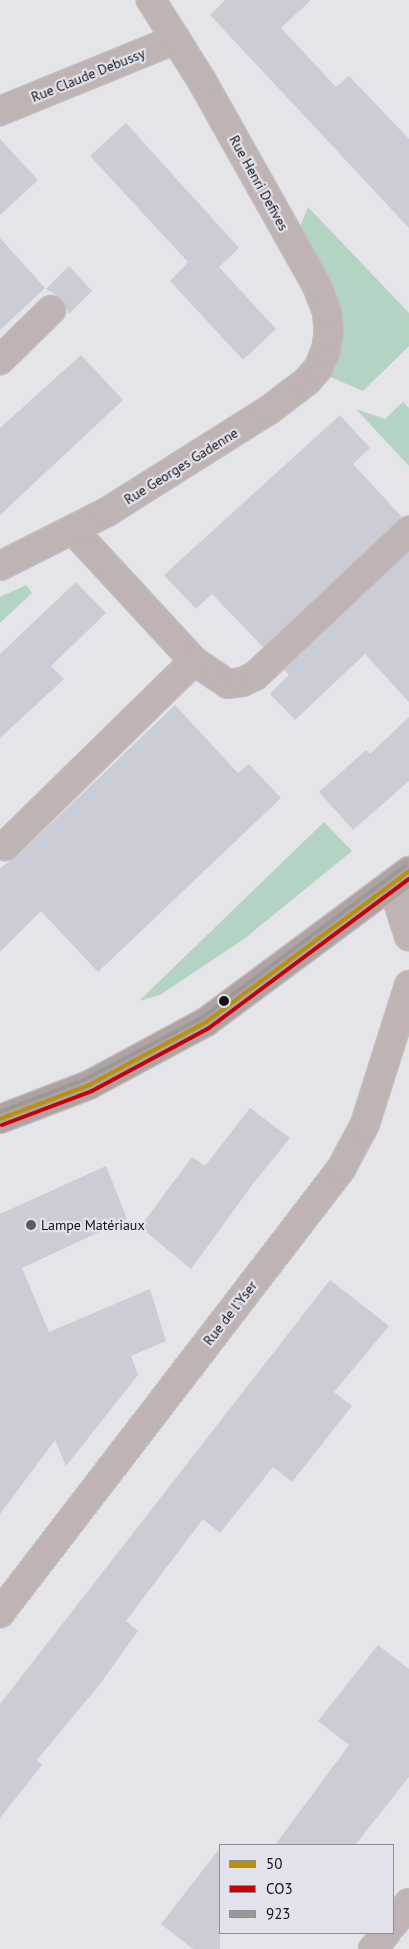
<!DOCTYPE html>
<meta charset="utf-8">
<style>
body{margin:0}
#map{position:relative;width:409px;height:1949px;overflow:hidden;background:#e4e4e9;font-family:"PT Sans",sans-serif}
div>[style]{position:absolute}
.green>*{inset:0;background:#b3d4c2}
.building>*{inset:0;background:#ccccd6}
.roads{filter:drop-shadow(1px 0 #bfbfc2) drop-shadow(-1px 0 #bfbfc2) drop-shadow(0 1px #bfbfc2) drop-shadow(0 -1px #bfbfc2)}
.minor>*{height:28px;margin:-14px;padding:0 14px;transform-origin:14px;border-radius:14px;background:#bfb3b3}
.major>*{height:28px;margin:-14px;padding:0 14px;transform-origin:14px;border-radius:14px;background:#b1a2a2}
.bus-1>*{height:4px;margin:-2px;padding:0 2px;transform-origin:2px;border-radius:2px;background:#b8920a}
.bus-2>*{height:4px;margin:-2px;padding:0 2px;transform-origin:2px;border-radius:2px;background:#c5000a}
.bus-3>*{height:4px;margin:-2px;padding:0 2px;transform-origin:2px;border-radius:2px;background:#99999a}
.dots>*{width:14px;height:14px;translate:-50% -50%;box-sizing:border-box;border:2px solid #e1e2ec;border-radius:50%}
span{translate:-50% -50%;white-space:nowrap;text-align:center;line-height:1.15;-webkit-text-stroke:4.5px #e1e2ec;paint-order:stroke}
.street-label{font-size:14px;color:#131317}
.poi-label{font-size:14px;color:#131317}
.left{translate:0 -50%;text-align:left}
.legend{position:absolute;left:219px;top:1844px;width:175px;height:90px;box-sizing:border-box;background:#e1e2ec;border:1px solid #8f8f97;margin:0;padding:6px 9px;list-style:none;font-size:15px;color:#131317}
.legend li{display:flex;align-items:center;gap:10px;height:25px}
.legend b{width:25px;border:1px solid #8f8f97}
</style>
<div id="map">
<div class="green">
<div style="clip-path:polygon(308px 207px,409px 313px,409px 346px,363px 391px,328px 376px,341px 352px,344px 332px,337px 309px,298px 232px)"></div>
<div style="clip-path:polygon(403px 402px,409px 408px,409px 466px,356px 409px,385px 419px)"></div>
<div style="clip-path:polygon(26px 585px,32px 593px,0 623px,0 597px)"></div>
<div style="clip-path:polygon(324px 822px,352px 851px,244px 939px,160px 995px,139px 1001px)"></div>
</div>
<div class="building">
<div style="clip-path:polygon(225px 0,311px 0,281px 28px,336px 87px,349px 76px,409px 139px,409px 228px,210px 15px)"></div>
<div style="clip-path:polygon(126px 123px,239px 248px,219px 267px,276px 329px,243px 360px,170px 281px,188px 262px,90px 156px)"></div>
<div style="clip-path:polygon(0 139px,38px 180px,0 215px)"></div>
<div style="clip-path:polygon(0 238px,45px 288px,0 330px)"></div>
<div style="clip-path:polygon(69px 266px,92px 291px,69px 314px,62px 299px,46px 289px)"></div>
<div style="clip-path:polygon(81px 355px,123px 400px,0 515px,0 428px)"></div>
<div style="clip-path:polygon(340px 415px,370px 448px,353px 464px,402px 517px,263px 647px,212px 594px,196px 609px,164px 575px)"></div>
<div style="clip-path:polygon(409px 552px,409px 702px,365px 654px,295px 720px,270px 694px,289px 675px,284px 670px)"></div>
<div style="clip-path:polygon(76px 582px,106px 613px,51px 666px,64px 679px,0 738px,0 654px)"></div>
<div style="clip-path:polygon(175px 705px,238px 773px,249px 764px,281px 798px,98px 972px,41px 911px,0 952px,0 868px,16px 857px)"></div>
<div style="clip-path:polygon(409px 717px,409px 781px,353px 830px,319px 792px,366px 750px,370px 754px)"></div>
<div style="clip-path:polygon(250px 1108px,290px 1138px,255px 1181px,191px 1269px,140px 1227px,192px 1157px,205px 1166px)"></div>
<div style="clip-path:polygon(106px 1166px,127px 1219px,22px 1268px,49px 1332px,150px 1289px,166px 1341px,131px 1356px,138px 1375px,66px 1466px,55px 1440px,0 1514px,0 1214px)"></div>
<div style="clip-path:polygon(330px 1280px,389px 1326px,334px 1392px,352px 1406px,292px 1482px,273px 1467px,220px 1533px,203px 1519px,126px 1621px,138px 1631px,100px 1684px,37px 1760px,42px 1765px,0 1818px,0 1704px)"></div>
<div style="clip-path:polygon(378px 1645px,409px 1669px,409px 1777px,355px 1845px,275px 1845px,349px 1745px,318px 1721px)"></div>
<div style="clip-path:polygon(220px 1848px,220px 1949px,193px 1949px,161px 1924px)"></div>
</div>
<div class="roads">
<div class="minor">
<div style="left:0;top:111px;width:190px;rotate:-22.2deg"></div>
<div style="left:0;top:360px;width:71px;rotate:-44.4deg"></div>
<div style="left:73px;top:530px;width:178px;rotate:47.3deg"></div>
<div style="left:194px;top:661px;width:41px;rotate:34.1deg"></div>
<div style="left:228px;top:684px;width:14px;rotate:-8deg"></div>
<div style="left:242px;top:682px;width:14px;rotate:-25deg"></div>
<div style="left:255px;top:676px;width:212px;rotate:-43.3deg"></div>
<div style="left:0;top:566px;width:120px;rotate:-26.8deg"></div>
<div style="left:107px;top:512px;width:191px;rotate:-32.2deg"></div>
<div style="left:269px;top:410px;width:48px;rotate:-37.3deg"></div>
<div style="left:307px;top:381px;width:18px;rotate:-49deg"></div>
<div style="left:319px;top:367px;width:18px;rotate:-68deg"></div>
<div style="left:326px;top:350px;width:18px;rotate:-81deg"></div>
<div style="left:329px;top:332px;width:20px;rotate:-96deg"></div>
<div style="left:327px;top:312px;width:28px;rotate:-111deg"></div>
<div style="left:317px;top:286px;width:235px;rotate:-119.3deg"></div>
<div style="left:202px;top:81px;width:96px;rotate:-122.2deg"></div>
<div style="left:5px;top:846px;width:264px;rotate:-44.4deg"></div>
<div style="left:392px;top:884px;width:55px;rotate:71.9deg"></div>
<div style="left:0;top:1613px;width:560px;rotate:-52.48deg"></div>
<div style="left:341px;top:1169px;width:51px;rotate:-61.9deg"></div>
<div style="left:365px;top:1124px;width:146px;rotate:-72.4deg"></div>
<div style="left:393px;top:1924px;width:26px;rotate:-53deg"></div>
<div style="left:373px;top:1949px;width:21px;rotate:-51deg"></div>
</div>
<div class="major">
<div style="left:0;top:1119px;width:95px;rotate:-20.9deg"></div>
<div style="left:89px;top:1085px;width:133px;rotate:-28.3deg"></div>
<div style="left:206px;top:1022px;width:253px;rotate:-36.6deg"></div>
</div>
</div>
<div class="bus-1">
<div style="left:0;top:1119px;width:95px;rotate:-20.9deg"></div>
<div style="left:89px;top:1085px;width:133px;rotate:-28.3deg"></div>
<div style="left:206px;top:1022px;width:253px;rotate:-36.6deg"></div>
</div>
<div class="bus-2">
<div style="left:2px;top:1125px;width:96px;rotate:-20.7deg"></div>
<div style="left:92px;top:1091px;width:133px;rotate:-28.3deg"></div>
<div style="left:209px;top:1028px;width:249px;rotate:-36.7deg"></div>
</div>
<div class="bus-3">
<div style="left:0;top:1112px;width:92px;rotate:-21deg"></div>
<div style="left:86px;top:1079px;width:132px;rotate:-27.9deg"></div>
<div style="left:203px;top:1017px;width:252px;rotate:-36.8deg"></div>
</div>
<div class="dots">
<div style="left:224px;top:1001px;background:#131317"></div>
<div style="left:31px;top:1225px;background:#5c5c60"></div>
</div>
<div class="street-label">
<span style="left:88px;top:75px;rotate:-22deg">Rue Claude Debussy</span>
<span style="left:259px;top:183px;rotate:61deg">Rue Henri Defives</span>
<span style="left:181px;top:466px;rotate:-32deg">Rue Georges Gadenne</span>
<span style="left:230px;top:1313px;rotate:-52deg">Rue de l'Yser</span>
</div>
<div class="poi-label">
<span class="left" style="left:41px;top:1225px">Lampe Matériaux</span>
</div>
<ul class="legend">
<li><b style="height:6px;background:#b8920a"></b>50</li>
<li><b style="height:6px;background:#c5000a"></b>CO3</li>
<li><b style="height:6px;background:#99999a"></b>923</li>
</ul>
</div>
